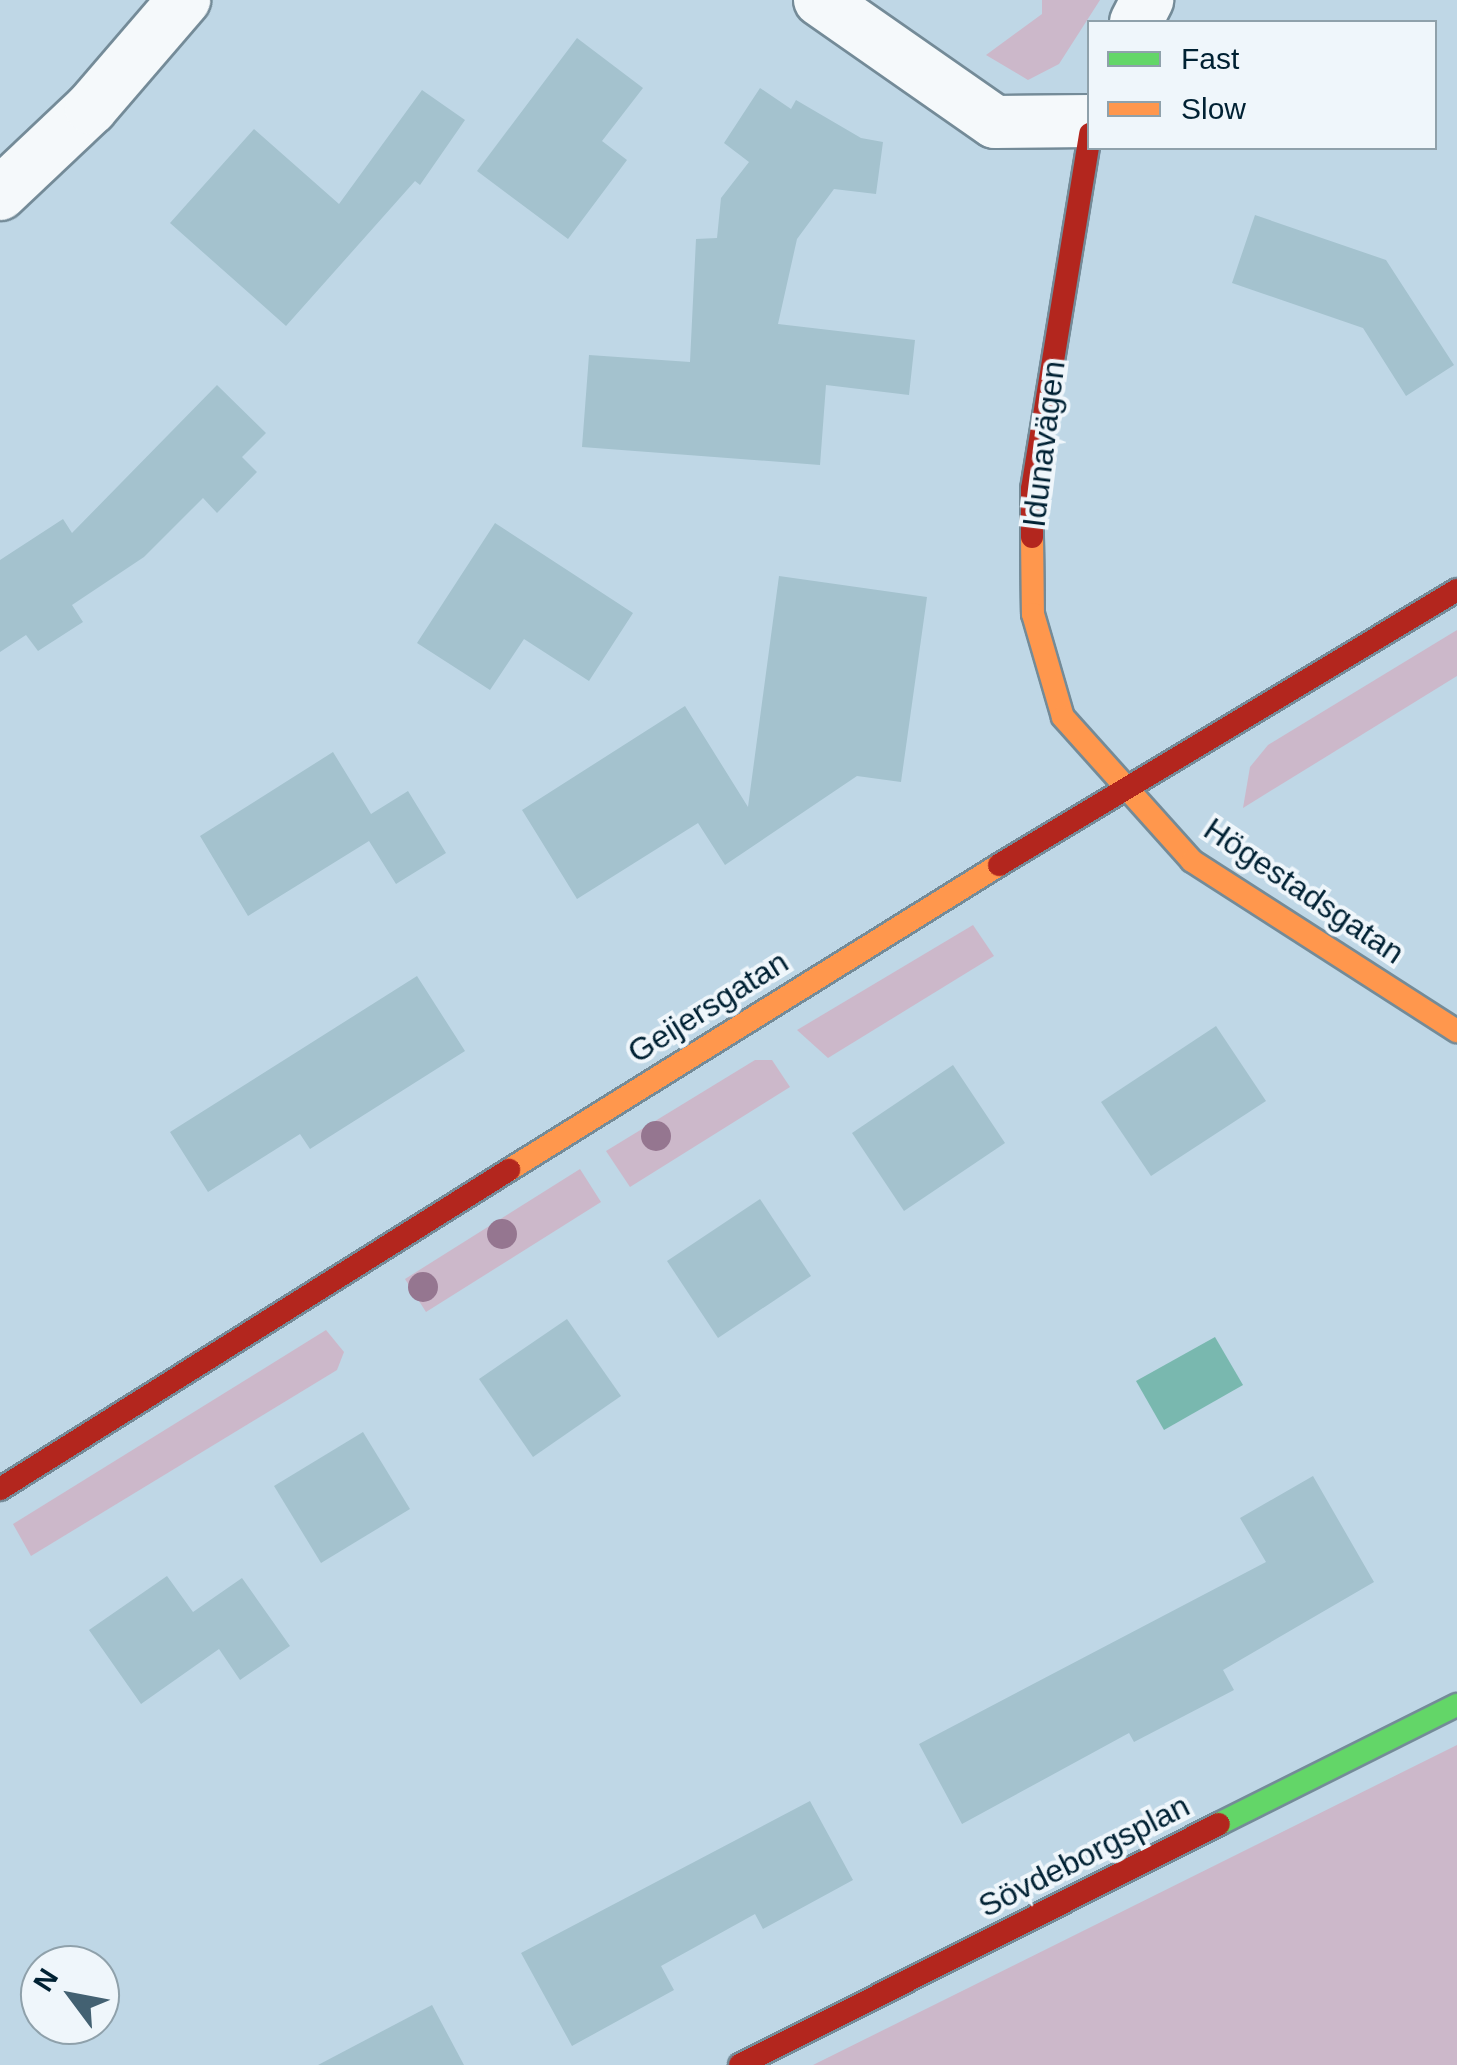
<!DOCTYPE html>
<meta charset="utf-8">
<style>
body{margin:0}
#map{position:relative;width:1457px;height:2065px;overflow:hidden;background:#bfd7e6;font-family:Helvetica,sans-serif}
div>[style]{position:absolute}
.green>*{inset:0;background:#ccb8ca}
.water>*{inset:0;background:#79b8af}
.building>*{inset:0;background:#a4c2ce}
.roads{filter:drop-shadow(2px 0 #748b98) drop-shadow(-2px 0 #748b98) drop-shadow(0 2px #748b98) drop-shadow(0 -2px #748b98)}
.street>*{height:52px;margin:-26px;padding:0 26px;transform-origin:26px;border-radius:26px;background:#f5f9fb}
.fast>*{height:22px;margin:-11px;padding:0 11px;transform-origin:11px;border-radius:11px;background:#63d668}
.slow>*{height:22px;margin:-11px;padding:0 11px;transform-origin:11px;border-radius:11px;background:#ff974d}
.jam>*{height:22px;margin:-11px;padding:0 11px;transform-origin:11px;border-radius:11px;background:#b3261e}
.trees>*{width:30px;height:30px;margin:-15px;border-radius:50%;background:#957690}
span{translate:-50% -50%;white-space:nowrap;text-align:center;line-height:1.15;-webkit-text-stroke:8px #eff6fb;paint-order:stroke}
.street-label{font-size:32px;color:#002133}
.legend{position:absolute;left:1087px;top:20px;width:350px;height:130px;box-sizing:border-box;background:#eff6fb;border:2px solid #8fa1ab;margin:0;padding:12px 18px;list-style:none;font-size:30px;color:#002133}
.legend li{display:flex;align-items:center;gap:20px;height:50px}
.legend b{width:50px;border:2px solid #8fa1ab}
.north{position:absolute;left:20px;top:1945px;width:100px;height:100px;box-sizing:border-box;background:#eff6fb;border:2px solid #8fa1ab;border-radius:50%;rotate:302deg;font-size:28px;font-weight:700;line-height:40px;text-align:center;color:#002133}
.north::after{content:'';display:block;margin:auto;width:35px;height:45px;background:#436172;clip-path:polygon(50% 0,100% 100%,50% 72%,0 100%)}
</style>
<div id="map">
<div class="green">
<div style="clip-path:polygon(1042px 0,1100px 0,1059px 64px,1028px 80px,986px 55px,1042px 14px)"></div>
<div style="clip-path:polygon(1457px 630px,1457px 676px,1243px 808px,1250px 767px,1268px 745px)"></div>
<div style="clip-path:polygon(973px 925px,994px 956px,828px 1058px,797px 1030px)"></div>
<div style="clip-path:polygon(755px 1060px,772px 1060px,790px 1087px,630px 1187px,606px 1151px)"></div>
<div style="clip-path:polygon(580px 1169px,601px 1202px,426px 1312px,405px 1279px)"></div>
<div style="clip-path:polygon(326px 1330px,344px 1352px,337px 1370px,31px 1556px,13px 1524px)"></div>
<div style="clip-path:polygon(1457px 1745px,1457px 2065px,813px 2065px)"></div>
</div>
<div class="water">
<div style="clip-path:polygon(1215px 1337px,1243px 1385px,1164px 1430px,1136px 1381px)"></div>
</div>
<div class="building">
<div style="clip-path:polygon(577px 38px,643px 88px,602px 141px,627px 160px,568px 239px,477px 171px)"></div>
<div style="clip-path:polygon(760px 88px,791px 109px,796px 100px,861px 138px,883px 142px,876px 194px,834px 189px,797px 239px,778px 324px,915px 340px,909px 395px,826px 385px,820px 465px,582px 447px,589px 355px,690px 362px,696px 239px,717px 238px,721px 198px,749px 162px,724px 143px)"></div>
<div style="clip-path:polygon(422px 90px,465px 120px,420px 185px,415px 181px,286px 326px,170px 223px,254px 129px,339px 204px)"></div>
<div style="clip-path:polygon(1255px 215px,1386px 260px,1454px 365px,1406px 396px,1363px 328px,1232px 283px)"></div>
<div style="clip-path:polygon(217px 385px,266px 433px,242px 457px,257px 472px,217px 513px,203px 498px,144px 557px,72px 605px,83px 622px,38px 651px,26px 635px,0 652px,0 560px,63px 519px,72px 533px)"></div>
<div style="clip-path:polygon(495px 523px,633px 613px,589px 681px,524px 639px,490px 690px,417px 643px)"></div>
<div style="clip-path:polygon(779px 576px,927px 597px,901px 782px,857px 776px,725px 865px,698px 823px,577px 899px,522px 810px,685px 706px,748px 807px)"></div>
<div style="clip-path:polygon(333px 752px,371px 814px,408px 791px,446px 853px,396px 884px,369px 841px,248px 916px,200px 836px)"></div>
<div style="clip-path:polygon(417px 976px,465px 1051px,310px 1149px,300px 1134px,208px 1192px,170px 1132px)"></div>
<div style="clip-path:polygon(1216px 1026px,1266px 1101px,1151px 1176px,1101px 1102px)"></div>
<div style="clip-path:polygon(953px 1065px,1005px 1143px,904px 1211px,852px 1133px)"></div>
<div style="clip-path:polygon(760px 1199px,811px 1276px,718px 1338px,667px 1261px)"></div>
<div style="clip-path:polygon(567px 1319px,621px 1396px,533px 1457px,479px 1379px)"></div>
<div style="clip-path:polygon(363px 1432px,410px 1509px,321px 1563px,274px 1486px)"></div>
<div style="clip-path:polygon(1313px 1476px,1374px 1582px,1223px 1670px,1234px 1690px,1134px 1742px,1129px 1733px,962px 1824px,919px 1744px,1266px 1562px,1240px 1518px)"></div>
<div style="clip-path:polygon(167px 1576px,193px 1612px,242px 1578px,290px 1646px,240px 1680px,219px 1649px,141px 1704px,89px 1630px)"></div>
<div style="clip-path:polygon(810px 1801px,853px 1880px,763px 1929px,755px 1914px,661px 1966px,674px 1990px,572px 2046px,521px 1953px)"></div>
<div style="clip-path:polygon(432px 2005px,464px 2065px,318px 2065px)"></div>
</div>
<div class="roads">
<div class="street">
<div style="left:820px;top:0;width:213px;rotate:34.9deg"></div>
<div style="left:995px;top:122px;width:95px;rotate:-0.6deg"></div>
<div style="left:1136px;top:22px;width:25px;rotate:-63deg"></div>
<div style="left:0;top:194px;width:125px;rotate:-43.4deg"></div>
<div style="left:91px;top:108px;width:143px;rotate:-49.3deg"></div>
</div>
<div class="fast">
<div style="left:1219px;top:1824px;width:266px;rotate:-26.6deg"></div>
</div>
<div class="slow">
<div style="left:1032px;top:537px;width:77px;rotate:89.3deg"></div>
<div style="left:1033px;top:614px;width:107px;rotate:73.8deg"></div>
<div style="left:1063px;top:717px;width:193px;rotate:48.1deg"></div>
<div style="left:1192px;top:861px;width:315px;rotate:32.7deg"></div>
<div style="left:509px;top:1170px;width:577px;rotate:-31.9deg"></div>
</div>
<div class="jam">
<div style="left:1032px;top:537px;width:48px;rotate:-90deg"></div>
<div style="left:1032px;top:489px;width:360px;rotate:-80.7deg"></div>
<div style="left:999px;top:865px;width:534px;rotate:-30.98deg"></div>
<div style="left:0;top:1489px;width:601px;rotate:-32.08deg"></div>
<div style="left:740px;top:2065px;width:536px;rotate:-26.71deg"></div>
</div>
</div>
<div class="trees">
<div style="left:656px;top:1136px"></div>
<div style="left:502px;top:1234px"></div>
<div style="left:423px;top:1287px"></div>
</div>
<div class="street-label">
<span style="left:1044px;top:444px;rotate:-83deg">Idunavägen</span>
<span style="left:1304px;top:891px;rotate:34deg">Högestadsgatan</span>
<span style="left:708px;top:1007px;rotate:-32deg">Geijersgatan</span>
<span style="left:1084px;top:1856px;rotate:-27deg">Sövdeborgsplan</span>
</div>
<ul class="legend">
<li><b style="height:12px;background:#63d668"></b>Fast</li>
<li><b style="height:12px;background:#ff974d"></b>Slow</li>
</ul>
<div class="north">N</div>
</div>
